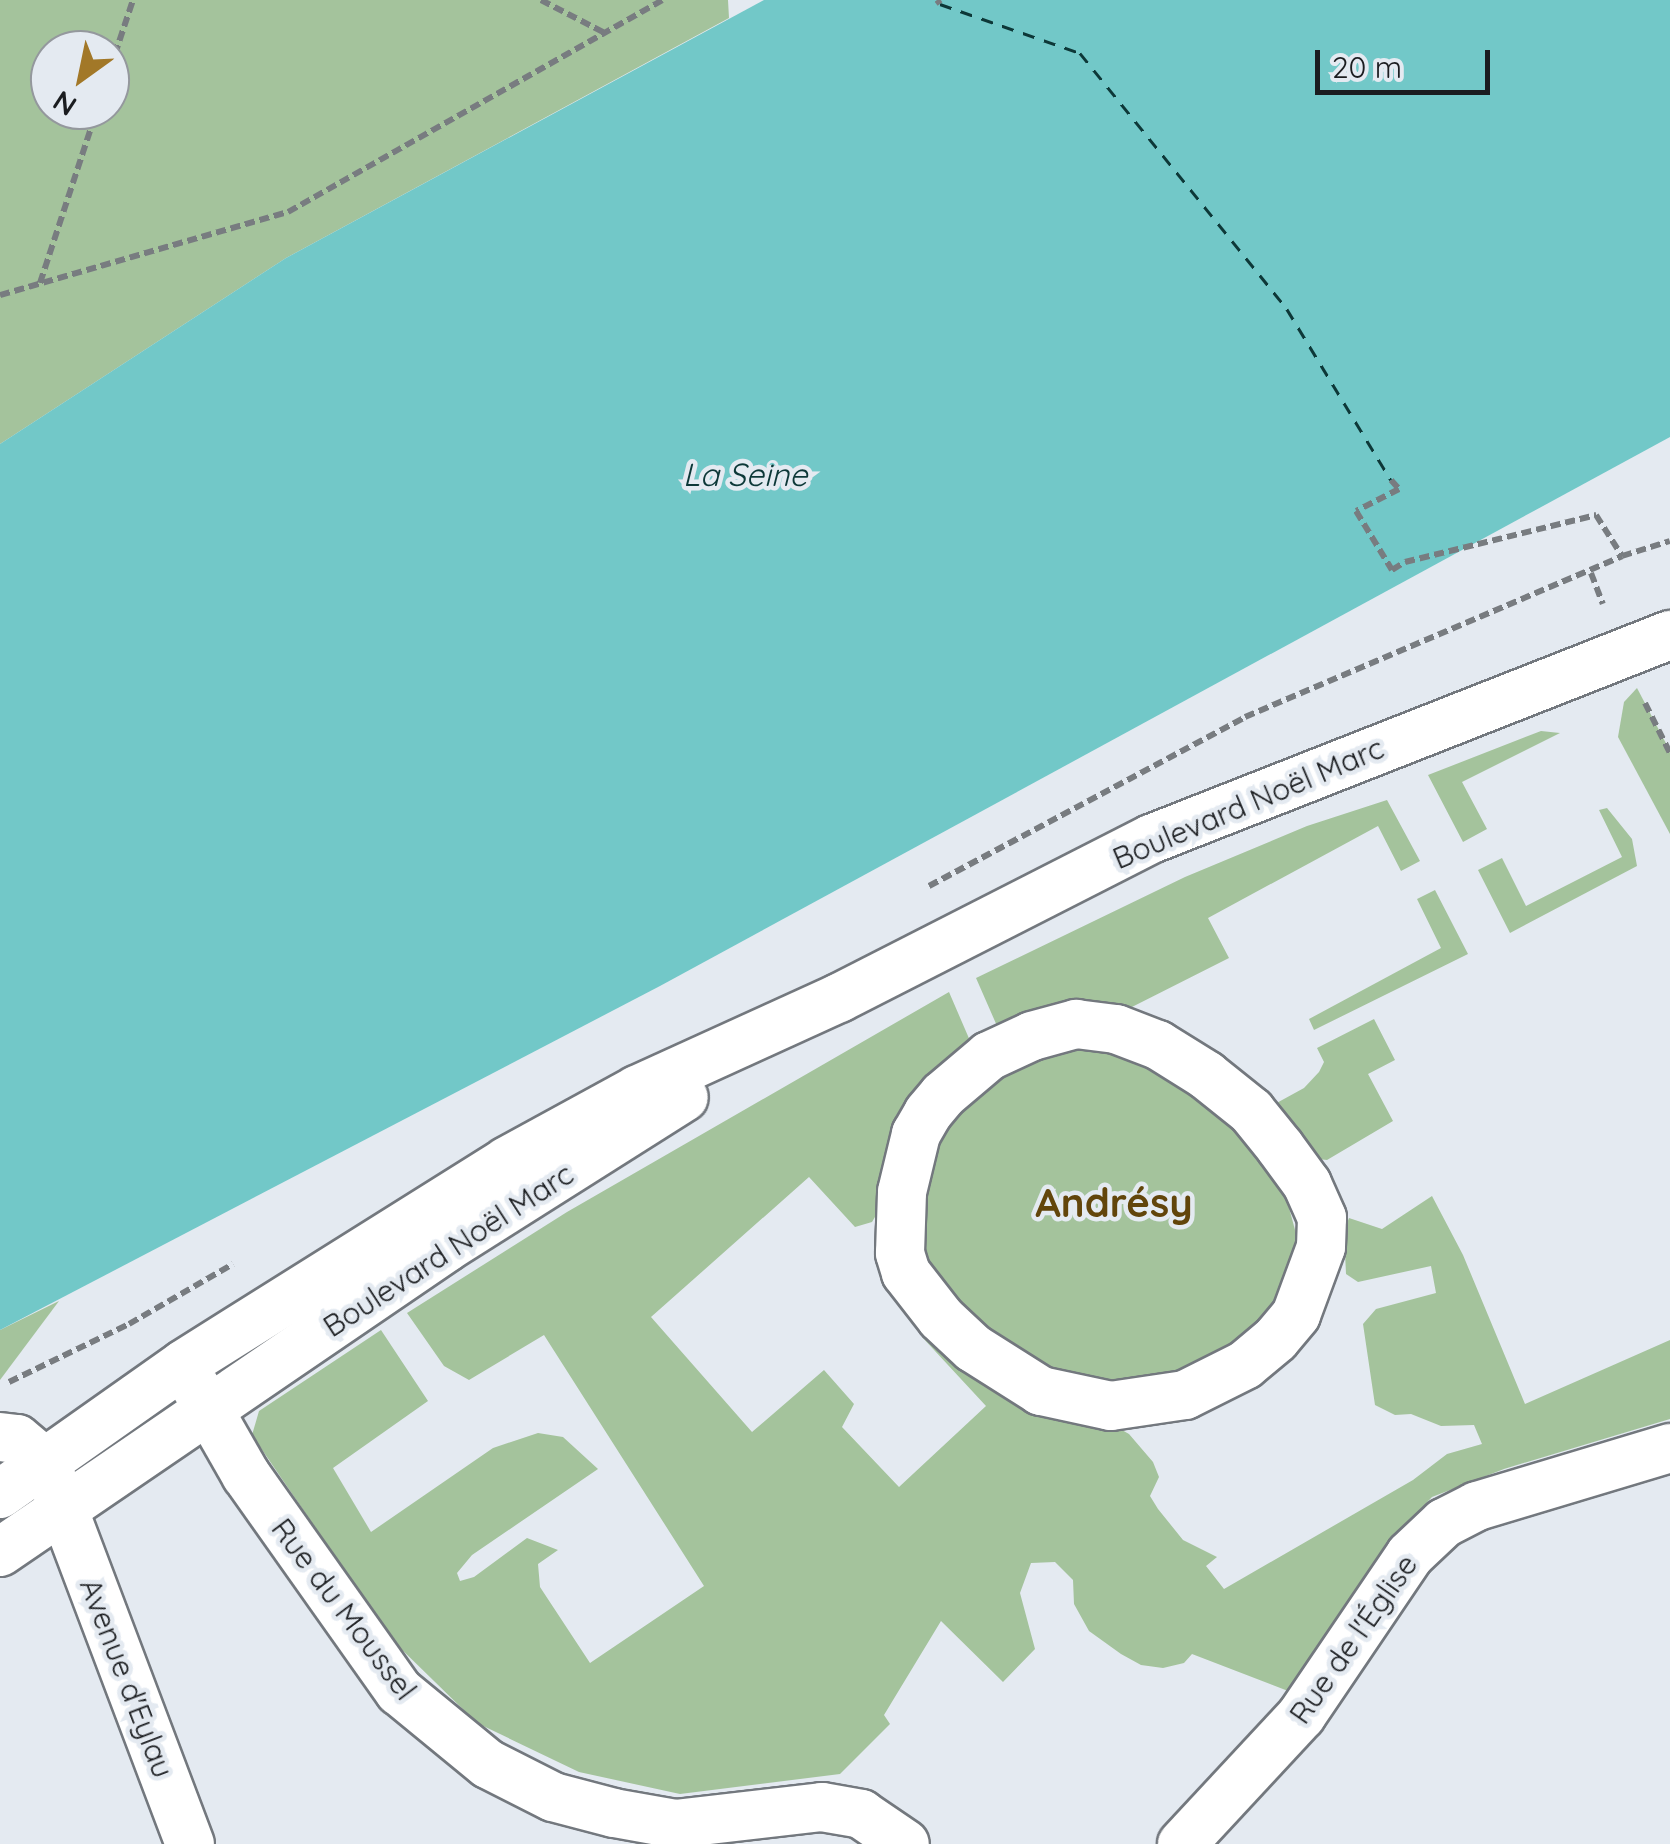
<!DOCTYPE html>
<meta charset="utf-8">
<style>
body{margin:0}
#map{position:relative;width:1670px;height:1844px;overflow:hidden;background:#e4eaf1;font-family:Quicksand,sans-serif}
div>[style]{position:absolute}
.green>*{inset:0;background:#a4c39c}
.water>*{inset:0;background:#72c8c8}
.ferry>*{height:2.5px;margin-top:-1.25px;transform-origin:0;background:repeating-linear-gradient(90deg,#0d3838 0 12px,transparent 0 22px)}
.path>*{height:6px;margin-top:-3px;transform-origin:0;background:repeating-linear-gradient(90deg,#787c80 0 10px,transparent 0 15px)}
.roads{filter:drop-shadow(2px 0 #73787e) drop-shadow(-2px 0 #73787e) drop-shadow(0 2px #73787e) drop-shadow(0 -2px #73787e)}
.street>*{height:48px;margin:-24px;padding:0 24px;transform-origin:24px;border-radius:24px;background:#fff}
span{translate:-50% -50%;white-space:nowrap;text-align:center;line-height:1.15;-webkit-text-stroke:9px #e4eaf1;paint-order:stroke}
.street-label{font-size:30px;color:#1b1d20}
.water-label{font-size:32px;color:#0d3838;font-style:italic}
.district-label{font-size:40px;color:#62450b;font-weight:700}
.north{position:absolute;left:30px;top:30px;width:100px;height:100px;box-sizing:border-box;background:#e4eaf1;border:2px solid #94989d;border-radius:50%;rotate:213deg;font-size:28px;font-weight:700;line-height:40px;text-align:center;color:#1b1d20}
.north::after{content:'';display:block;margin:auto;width:35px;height:45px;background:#a27828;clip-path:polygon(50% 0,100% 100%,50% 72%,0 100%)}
.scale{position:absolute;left:1315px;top:50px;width:175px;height:45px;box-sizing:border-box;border:5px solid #1b1d20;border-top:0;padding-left:12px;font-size:30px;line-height:35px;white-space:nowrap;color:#1b1d20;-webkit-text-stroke:8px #e4eaf1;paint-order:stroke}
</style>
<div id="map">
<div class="green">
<div style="clip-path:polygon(evenodd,0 0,728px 0,729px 18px,286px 258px,0 444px,0 0,50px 50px,110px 50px,110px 110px,50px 110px,50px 50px)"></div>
<div style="clip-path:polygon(1637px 688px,1670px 751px,1670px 834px,1618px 737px,1624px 702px)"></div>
<div style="clip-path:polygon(1541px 731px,1560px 733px,1462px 782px,1487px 829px,1463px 842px,1428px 775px)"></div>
<div style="clip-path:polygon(1387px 800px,1420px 861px,1401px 871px,1378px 826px,1208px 918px,1229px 958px,1124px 1011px,1001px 1035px,976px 978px,1185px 877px,1307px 826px)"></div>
<div style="clip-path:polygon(1607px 808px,1632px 839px,1637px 866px,1510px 933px,1478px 870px,1502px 858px,1526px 906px,1622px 857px,1599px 810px)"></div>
<div style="clip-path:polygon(1435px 890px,1468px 954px,1314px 1030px,1309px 1019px,1441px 948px,1417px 899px)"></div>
<div style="clip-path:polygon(949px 992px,974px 1050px,872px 1222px,855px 1227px,809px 1177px,651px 1317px,752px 1432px,824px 1370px,854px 1404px,842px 1427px,899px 1487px,986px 1406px,922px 1337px,935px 1325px,1129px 1434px,1153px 1462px,1159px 1477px,1150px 1496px,1158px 1509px,1183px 1540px,1217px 1557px,1206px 1566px,1224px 1589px,1413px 1480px,1447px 1454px,1482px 1444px,1474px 1425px,1441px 1426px,1411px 1414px,1395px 1415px,1375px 1405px,1363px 1324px,1376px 1309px,1436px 1293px,1431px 1266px,1358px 1282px,1346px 1274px,1344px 1231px,1349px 1218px,1382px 1229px,1432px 1196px,1463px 1255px,1525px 1404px,1670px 1340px,1670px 1419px,1504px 1469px,1432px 1497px,1385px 1547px,1301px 1696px,1192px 1654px,1184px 1663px,1163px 1668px,1141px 1665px,1121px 1654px,1089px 1631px,1074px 1604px,1073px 1580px,1055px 1562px,1031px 1563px,1020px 1593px,1035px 1649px,1003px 1682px,941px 1621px,884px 1715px,890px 1724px,840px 1774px,680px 1794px,579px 1772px,477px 1723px,392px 1640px,252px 1435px,259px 1411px,381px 1330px,428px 1401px,333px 1468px,371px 1532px,493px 1448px,538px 1433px,563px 1437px,598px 1469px,472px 1555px,457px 1573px,460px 1581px,474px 1577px,527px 1538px,558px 1550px,538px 1564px,540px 1587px,590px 1663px,704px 1586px,544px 1335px,469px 1380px,444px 1366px,407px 1313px,567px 1212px)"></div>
<div style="clip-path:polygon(1374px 1019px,1395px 1060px,1368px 1074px,1393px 1121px,1327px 1160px,1309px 1158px,1273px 1105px,1304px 1088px,1319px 1072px,1324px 1062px,1317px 1048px)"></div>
<div style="clip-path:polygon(1082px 1045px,1118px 1049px,1217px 1105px,1270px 1172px,1288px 1204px,1301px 1252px,1282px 1303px,1213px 1367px,1076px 1391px,958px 1314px,913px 1241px,930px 1160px,944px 1129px,968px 1101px,1004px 1073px,1043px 1055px)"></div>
<div style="clip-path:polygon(59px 1301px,0 1380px,0 1330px)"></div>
</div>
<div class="water">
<div style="clip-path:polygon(764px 0,1670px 0,1670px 437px,660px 986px,0 1330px,0 444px,286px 258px)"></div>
</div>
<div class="ferry">
<div style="left:940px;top:4px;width:148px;rotate:19.3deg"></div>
<div style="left:1080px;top:53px;width:329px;rotate:51deg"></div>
<div style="left:1287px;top:309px;width:200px;rotate:58.7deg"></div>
</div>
<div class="path">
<div style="left:541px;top:0;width:70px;rotate:27.3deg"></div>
<div style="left:937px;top:0;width:5px;rotate:53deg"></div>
<div style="left:110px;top:69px;width:73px;rotate:-71.6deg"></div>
<div style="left:40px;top:283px;width:182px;rotate:-71.8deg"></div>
<div style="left:0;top:295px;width:300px;rotate:-16.1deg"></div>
<div style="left:288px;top:212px;width:430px;rotate:-29.5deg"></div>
<div style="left:1391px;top:480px;width:12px;rotate:48deg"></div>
<div style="left:1399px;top:489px;width:48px;rotate:152.9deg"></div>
<div style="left:1356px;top:511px;width:69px;rotate:58.6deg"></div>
<div style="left:1392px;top:570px;width:15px;rotate:-32deg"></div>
<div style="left:1405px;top:562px;width:197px;rotate:-13.8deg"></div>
<div style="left:1596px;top:515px;width:49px;rotate:57.6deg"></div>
<div style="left:1591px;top:573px;width:33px;rotate:69deg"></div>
<div style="left:1645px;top:703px;width:56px;rotate:63.4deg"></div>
<div style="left:929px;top:886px;width:358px;rotate:-28.1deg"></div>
<div style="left:1245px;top:717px;width:410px;rotate:-23.1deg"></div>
<div style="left:1622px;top:556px;width:50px;rotate:-17.4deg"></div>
<div style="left:9px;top:1382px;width:133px;rotate:-25.8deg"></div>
<div style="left:129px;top:1324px;width:120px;rotate:-30deg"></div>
</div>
<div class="roads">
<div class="street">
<div style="left:1076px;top:1024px;width:40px;rotate:7.1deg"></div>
<div style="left:1116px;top:1029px;width:45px;rotate:20.9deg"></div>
<div style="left:1158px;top:1045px;width:57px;rotate:32deg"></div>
<div style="left:1206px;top:1075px;width:58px;rotate:38.7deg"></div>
<div style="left:1251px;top:1111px;width:46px;rotate:51.1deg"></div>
<div style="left:1280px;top:1147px;width:46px;rotate:53.9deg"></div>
<div style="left:1307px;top:1184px;width:37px;rotate:66deg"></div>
<div style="left:1322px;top:1218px;width:29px;rotate:92deg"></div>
<div style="left:1321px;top:1247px;width:72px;rotate:110.2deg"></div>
<div style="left:1296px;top:1315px;width:31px;rotate:130deg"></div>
<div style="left:1276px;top:1339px;width:40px;rotate:140deg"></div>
<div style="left:1245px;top:1365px;width:67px;rotate:153.4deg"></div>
<div style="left:1185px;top:1395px;width:75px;rotate:171.5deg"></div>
<div style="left:1111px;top:1406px;width:72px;rotate:-167.9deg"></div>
<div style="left:1041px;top:1391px;width:80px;rotate:-147.7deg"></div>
<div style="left:973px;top:1348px;width:44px;rotate:-136.8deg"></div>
<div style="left:941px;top:1318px;width:57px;rotate:-127.9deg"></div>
<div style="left:906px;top:1273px;width:21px;rotate:-107deg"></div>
<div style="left:900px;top:1253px;width:61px;rotate:-88.1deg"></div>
<div style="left:902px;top:1192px;width:60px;rotate:-76.4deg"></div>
<div style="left:916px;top:1134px;width:24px;rotate:-60deg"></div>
<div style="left:928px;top:1113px;width:23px;rotate:-50deg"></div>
<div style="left:943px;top:1095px;width:60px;rotate:-40.3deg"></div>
<div style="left:989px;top:1056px;width:47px;rotate:-24.9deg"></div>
<div style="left:1032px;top:1036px;width:46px;rotate:-15.3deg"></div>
<div style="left:195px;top:1386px;width:103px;rotate:60.2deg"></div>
<div style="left:246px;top:1475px;width:265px;rotate:54.7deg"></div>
<div style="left:399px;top:1691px;width:115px;rotate:39.4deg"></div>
<div style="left:488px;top:1764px;width:73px;rotate:26.9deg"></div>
<div style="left:553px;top:1797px;width:63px;rotate:14.7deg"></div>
<div style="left:614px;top:1813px;width:62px;rotate:10.2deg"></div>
<div style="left:675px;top:1824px;width:148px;rotate:-6.6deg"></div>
<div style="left:822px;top:1807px;width:40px;rotate:10deg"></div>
<div style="left:861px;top:1814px;width:53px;rotate:34.3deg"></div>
<div style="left:0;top:1437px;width:17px;rotate:7deg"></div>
<div style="left:17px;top:1439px;width:38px;rotate:40deg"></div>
<div style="left:46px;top:1463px;width:407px;rotate:69.3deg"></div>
<div style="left:0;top:1494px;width:225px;rotate:-35.2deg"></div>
<div style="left:184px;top:1364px;width:381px;rotate:-32.1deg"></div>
<div style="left:507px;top:1161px;width:148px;rotate:-28.6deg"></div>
<div style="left:637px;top:1090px;width:222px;rotate:-24.5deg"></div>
<div style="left:839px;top:998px;width:350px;rotate:-27deg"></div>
<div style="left:1151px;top:839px;width:558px;rotate:-21.46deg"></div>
<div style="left:0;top:1552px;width:541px;rotate:-34.31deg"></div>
<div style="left:447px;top:1247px;width:280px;rotate:-32.3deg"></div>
<div style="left:1182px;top:1844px;width:175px;rotate:-47.1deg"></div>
<div style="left:1301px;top:1716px;width:194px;rotate:-55.9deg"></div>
<div style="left:1410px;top:1555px;width:47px;rotate:-43.3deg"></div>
<div style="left:1444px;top:1523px;width:37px;rotate:-27deg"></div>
<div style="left:1477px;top:1506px;width:202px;rotate:-16.7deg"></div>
</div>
</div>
<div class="street-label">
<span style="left:1248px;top:803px;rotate:-23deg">Boulevard Noël Marc</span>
<span style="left:448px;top:1250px;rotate:-33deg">Boulevard Noël Marc</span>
<span style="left:344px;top:1609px;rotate:53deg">Rue du Moussel</span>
<span style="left:1353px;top:1639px;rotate:-55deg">Rue de l'Église</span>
<span style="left:127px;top:1678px;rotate:69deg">Avenue d'Eylau</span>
</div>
<div class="water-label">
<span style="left:745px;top:474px">La Seine</span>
</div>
<div class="district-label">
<span style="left:1114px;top:1202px">Andrésy</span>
</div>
<div class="north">N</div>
<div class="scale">20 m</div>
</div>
